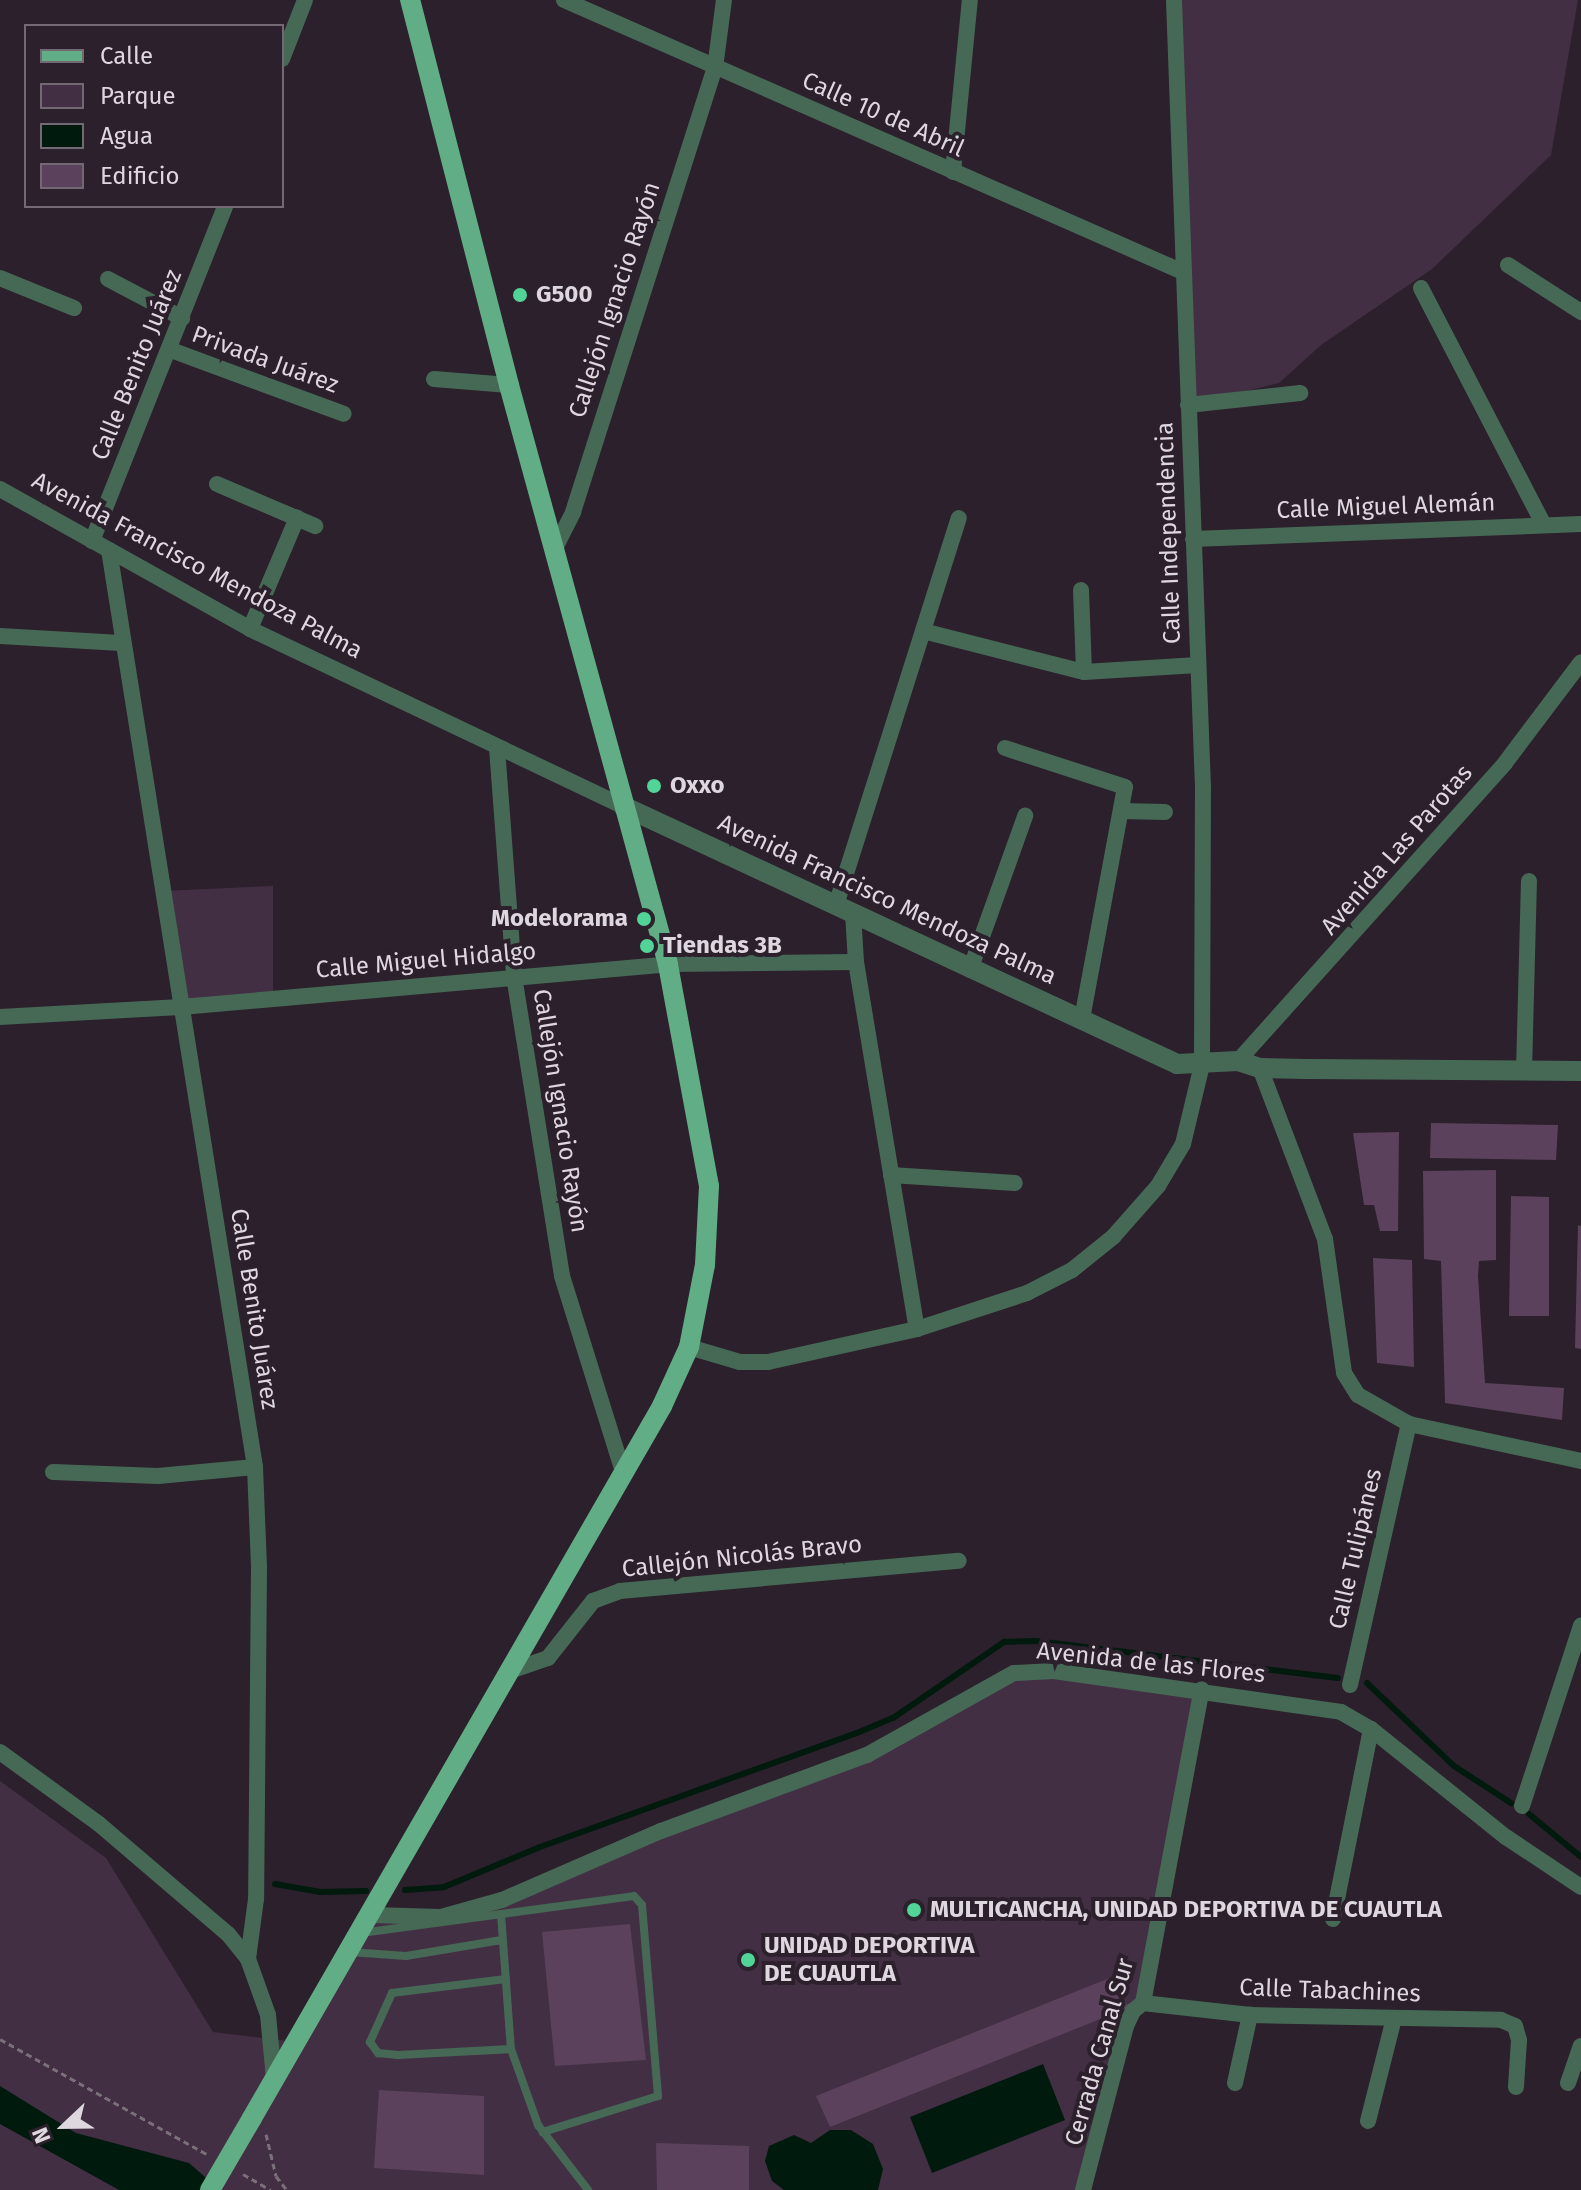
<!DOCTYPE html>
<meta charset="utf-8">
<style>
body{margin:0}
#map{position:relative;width:1581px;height:2190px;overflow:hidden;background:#2b202b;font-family:"Fira Sans",sans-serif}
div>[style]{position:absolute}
.green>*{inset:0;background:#432f43}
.water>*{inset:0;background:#011a0e}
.stream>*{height:6px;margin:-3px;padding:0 3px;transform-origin:3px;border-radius:3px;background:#011a0e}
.building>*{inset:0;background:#5b415b}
.path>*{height:3px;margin-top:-1.5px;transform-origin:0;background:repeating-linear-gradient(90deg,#797079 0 6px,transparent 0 10px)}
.service>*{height:8px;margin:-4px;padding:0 4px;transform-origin:4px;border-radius:4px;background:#466956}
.minor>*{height:16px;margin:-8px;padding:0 8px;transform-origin:8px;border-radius:8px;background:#466956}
.tertiary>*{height:20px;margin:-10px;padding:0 10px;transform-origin:10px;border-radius:10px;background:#466956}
.primary>*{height:20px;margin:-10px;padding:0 10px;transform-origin:10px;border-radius:10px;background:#61ad86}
.primary-bridge>*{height:20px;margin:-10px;padding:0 10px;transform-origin:10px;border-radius:10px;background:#61ad86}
.dots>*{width:22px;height:22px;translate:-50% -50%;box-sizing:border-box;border:4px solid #2b202b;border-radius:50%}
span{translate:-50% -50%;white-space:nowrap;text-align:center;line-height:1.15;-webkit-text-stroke:8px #2b202b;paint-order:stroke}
.street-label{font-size:24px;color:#dfd7df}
.poi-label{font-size:24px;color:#dfd7df;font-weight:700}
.left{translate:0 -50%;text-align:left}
.right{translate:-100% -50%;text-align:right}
.legend{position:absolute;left:24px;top:24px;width:260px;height:184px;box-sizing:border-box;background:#2b202b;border:2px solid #736973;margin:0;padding:10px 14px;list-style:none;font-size:24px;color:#dfd7df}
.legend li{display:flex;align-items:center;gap:16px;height:40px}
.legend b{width:40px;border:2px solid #736973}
.north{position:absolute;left:24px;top:2086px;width:80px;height:80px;-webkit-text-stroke:6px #2b202b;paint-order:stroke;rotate:248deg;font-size:22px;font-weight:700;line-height:32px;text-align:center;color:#dfd7df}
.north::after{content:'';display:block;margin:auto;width:28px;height:36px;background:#dfd7df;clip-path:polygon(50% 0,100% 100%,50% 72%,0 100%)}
</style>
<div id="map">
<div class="green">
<div style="clip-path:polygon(1174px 0,1578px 0,1551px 155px,1432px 269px,1321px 345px,1279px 383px,1188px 405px)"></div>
<div style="clip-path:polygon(273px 886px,273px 998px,181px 1007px,161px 891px)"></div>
<div style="clip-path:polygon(1014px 1673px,1202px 1689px,1143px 2003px,1133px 2011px,1083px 2190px,0 2190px,0 1781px,106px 1858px,213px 2032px,296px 2042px,372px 1915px,441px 1917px,867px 1755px)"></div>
</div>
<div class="water">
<div style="clip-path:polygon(1043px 2064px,1065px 2120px,932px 2173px,910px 2117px)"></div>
<div style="clip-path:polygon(0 2086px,76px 2133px,189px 2163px,220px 2190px,119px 2190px,0 2124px)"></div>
<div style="clip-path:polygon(830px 2130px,851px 2130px,873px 2144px,883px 2169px,878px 2190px,784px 2190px,772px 2181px,765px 2161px,769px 2146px,794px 2135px,811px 2143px)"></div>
</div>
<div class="stream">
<div style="left:1367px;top:1683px;width:120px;rotate:43.7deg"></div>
<div style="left:1454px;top:1766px;width:68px;rotate:33deg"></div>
<div style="left:1529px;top:1814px;width:67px;rotate:39.6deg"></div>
<div style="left:275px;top:1884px;width:46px;rotate:10.1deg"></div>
<div style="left:320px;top:1892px;width:46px;rotate:-1.2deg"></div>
<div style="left:405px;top:1890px;width:39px;rotate:-4deg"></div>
<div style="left:444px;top:1887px;width:104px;rotate:-22.6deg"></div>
<div style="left:540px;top:1847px;width:337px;rotate:-19.8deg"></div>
<div style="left:857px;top:1733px;width:39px;rotate:-23deg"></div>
<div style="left:893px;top:1718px;width:135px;rotate:-34.4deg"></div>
<div style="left:1004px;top:1642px;width:32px;rotate:-2deg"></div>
<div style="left:1036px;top:1641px;width:304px;rotate:7deg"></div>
</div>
<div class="building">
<div style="clip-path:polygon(1431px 1123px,1558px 1125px,1556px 1160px,1430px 1158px)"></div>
<div style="clip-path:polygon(1399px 1132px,1398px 1231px,1380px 1231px,1374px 1205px,1364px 1205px,1353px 1133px)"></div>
<div style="clip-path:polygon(1496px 1170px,1496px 1260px,1479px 1261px,1478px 1276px,1485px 1383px,1564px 1388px,1562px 1420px,1445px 1403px,1441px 1261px,1424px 1259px,1423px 1171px)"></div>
<div style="clip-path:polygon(1511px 1196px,1549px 1197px,1549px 1316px,1509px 1316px)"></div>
<div style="clip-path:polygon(1578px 1225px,1581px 1226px,1581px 1349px,1575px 1348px)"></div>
<div style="clip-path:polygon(1373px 1258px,1412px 1260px,1414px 1367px,1377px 1363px)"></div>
<div style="clip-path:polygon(630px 1924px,646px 2060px,555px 2066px,542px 1932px)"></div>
<div style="clip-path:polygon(1117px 1975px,1128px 2008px,830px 2127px,816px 2096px)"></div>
<div style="clip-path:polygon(379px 2090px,484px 2096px,484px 2175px,374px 2168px)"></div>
<div style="clip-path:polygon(656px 2143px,749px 2146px,749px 2190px,657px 2190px)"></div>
</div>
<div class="path">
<div style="left:0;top:2039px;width:238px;rotate:29.1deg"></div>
<div style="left:266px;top:2134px;width:43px;rotate:76.6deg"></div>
<div style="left:276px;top:2176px;width:18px;rotate:52deg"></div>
<div style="left:243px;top:2174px;width:32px;rotate:30deg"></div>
</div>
<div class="service">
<div style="left:501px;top:1914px;width:135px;rotate:85.8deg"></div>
<div style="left:511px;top:2049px;width:81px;rotate:70.4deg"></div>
<div style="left:538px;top:2125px;width:82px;rotate:52.4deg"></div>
<div style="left:361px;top:1933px;width:275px;rotate:-7.7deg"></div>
<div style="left:634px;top:1896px;width:12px;rotate:48deg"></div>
<div style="left:642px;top:1905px;width:192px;rotate:85.2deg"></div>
<div style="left:658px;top:2096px;width:121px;rotate:162.6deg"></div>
<div style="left:350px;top:1952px;width:56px;rotate:4.1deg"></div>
<div style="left:406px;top:1956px;width:97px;rotate:-9.5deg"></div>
<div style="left:506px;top:1979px;width:115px;rotate:173deg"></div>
<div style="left:392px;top:1993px;width:54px;rotate:114.2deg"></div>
<div style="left:370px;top:2042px;width:14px;rotate:54deg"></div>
<div style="left:378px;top:2053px;width:20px;rotate:6deg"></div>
<div style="left:398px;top:2055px;width:113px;rotate:-3deg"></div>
</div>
<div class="minor">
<div style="left:564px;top:0;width:676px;rotate:23.72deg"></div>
<div style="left:282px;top:59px;width:63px;rotate:-68.7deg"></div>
<div style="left:953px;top:172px;width:173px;rotate:-84.4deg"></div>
<div style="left:1508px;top:265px;width:87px;rotate:32.8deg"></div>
<div style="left:0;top:278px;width:80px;rotate:22.1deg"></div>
<div style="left:108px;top:279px;width:84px;rotate:27.8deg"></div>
<div style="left:1421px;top:288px;width:267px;rotate:62.6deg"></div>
<div style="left:171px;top:350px;width:184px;rotate:20.3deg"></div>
<div style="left:434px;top:379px;width:75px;rotate:4.6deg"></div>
<div style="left:1188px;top:405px;width:113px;rotate:-6.1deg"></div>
<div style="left:217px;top:484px;width:107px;rotate:23.2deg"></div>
<div style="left:0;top:489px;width:287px;rotate:29.2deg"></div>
<div style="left:250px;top:629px;width:413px;rotate:25.4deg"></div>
<div style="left:1193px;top:539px;width:388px;rotate:-2.2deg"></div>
<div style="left:92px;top:541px;width:360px;rotate:-68.3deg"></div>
<div style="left:556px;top:546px;width:38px;rotate:-63deg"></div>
<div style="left:573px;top:512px;width:466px;rotate:-72.3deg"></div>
<div style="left:715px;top:68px;width:69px;rotate:-82.5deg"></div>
<div style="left:109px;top:550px;width:929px;rotate:80.95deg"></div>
<div style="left:255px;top:1467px;width:100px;rotate:87.7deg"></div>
<div style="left:259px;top:1567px;width:332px;rotate:90.5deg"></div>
<div style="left:256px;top:1899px;width:61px;rotate:97.6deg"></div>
<div style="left:248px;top:1959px;width:59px;rotate:70.3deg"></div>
<div style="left:268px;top:2015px;width:64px;rotate:84.6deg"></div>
<div style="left:1081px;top:590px;width:82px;rotate:87.9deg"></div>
<div style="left:250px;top:629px;width:121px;rotate:-67.1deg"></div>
<div style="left:923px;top:631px;width:166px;rotate:14.3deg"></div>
<div style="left:1084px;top:672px;width:114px;rotate:-3.5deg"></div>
<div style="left:0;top:636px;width:121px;rotate:3.3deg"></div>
<div style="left:497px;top:748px;width:229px;rotate:85.7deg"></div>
<div style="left:514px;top:976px;width:304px;rotate:80.9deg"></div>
<div style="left:562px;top:1276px;width:205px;rotate:72.7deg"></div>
<div style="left:1005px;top:748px;width:126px;rotate:18deg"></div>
<div style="left:1125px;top:787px;width:235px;rotate:100.5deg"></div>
<div style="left:1121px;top:811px;width:44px;rotate:1.3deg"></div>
<div style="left:836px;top:905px;width:406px;rotate:-72.4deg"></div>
<div style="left:853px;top:913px;width:49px;rotate:86.5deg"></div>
<div style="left:856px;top:962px;width:372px;rotate:80.6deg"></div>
<div style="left:970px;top:970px;width:164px;rotate:-70.3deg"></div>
<div style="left:0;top:1017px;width:181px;rotate:-3.2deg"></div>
<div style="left:181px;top:1007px;width:489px;rotate:-5deg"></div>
<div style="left:668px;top:964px;width:188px;rotate:-0.6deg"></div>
<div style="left:1238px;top:1061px;width:400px;rotate:-48.1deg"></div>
<div style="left:1505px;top:763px;width:126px;rotate:-53deg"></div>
<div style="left:1260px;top:1068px;width:183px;rotate:69.2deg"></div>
<div style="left:1325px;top:1239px;width:135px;rotate:81.9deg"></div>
<div style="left:1344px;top:1373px;width:26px;rotate:58deg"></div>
<div style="left:1358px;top:1395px;width:59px;rotate:29.6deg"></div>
<div style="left:1409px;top:1424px;width:176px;rotate:12.1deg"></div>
<div style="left:1524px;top:1071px;width:190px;rotate:-88.5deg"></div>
<div style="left:891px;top:1175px;width:124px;rotate:3.7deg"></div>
<div style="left:689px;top:1347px;width:53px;rotate:16.4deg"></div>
<div style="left:740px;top:1362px;width:28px"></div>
<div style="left:768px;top:1362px;width:153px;rotate:-12.5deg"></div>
<div style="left:917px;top:1329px;width:116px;rotate:-18.1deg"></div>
<div style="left:1027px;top:1293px;width:51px;rotate:-27.1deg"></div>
<div style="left:1072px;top:1270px;width:53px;rotate:-38.8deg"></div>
<div style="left:1113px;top:1237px;width:68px;rotate:-48.6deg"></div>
<div style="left:1158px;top:1186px;width:49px;rotate:-59.2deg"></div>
<div style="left:1183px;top:1144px;width:81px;rotate:-76.5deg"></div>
<div style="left:1202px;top:1065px;width:277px;rotate:-89.8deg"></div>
<div style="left:1203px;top:788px;width:789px;rotate:-92.11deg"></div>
<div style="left:53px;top:1472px;width:105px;rotate:2.2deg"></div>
<div style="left:158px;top:1476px;width:97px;rotate:-5.3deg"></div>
<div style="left:513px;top:1670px;width:37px;rotate:-19deg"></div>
<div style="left:548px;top:1658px;width:73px;rotate:-51.7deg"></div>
<div style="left:593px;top:1601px;width:29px;rotate:-20deg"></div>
<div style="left:620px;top:1591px;width:340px;rotate:-5.1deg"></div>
<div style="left:1350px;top:1685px;width:268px;rotate:-77.3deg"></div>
<div style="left:0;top:1752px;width:122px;rotate:36deg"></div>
<div style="left:99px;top:1824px;width:170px;rotate:40.5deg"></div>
<div style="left:228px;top:1934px;width:32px;rotate:51deg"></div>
<div style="left:1522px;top:1806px;width:190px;rotate:-71.9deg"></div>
<div style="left:372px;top:1915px;width:69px;rotate:1.7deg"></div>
<div style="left:441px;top:1917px;width:63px;rotate:-15.6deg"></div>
<div style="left:502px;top:1900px;width:173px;rotate:-23.5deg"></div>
<div style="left:661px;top:1831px;width:220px;rotate:-20.3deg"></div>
<div style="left:867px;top:1755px;width:168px;rotate:-29.2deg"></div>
<div style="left:1014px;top:1673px;width:40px;rotate:-2.9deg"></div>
<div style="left:1054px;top:1671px;width:290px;rotate:8.1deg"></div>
<div style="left:1341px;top:1712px;width:34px;rotate:30deg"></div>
<div style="left:1371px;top:1729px;width:173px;rotate:38.7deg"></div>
<div style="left:1506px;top:1837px;width:90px;rotate:33.7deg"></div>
<div style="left:1333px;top:1919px;width:194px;rotate:-78.7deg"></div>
<div style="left:1143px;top:2003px;width:108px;rotate:6.4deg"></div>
<div style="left:1250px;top:2015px;width:251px;rotate:1.1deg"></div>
<div style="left:1501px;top:2020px;width:15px;rotate:23deg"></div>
<div style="left:1515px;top:2026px;width:15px;rotate:74deg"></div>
<div style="left:1519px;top:2040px;width:47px;rotate:93.7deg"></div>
<div style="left:1235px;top:2083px;width:70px;rotate:-77.6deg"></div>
<div style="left:1568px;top:2083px;width:39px;rotate:-71deg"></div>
<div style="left:1368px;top:2121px;width:106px;rotate:-75.8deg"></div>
<div style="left:1083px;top:2190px;width:170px;rotate:-75.3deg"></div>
<div style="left:1126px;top:2026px;width:17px;rotate:-65deg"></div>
<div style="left:1133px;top:2011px;width:13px;rotate:-39deg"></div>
<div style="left:1143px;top:2003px;width:319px;rotate:-79.4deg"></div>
</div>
<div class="tertiary">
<div style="left:623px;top:806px;width:611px;rotate:24.97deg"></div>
<div style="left:1177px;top:1064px;width:61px;rotate:-2.8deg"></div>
<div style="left:1238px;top:1061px;width:23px;rotate:18deg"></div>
<div style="left:1260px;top:1068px;width:46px;rotate:1.2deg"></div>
<div style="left:1306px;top:1069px;width:275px;rotate:0.4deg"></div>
</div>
<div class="primary">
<div style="left:252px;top:2118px;width:822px;rotate:-60.06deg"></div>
<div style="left:662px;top:1406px;width:65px;rotate:-65.4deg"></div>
<div style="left:689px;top:1347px;width:84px;rotate:-79deg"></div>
<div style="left:705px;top:1265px;width:79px;rotate:-87.1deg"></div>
<div style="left:709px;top:1186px;width:226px;rotate:-100.5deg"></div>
<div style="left:668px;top:964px;width:600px;rotate:-105.36deg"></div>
<div style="left:509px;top:385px;width:398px;rotate:-104.4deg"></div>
</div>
<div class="primary-bridge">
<div style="left:210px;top:2190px;width:83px;rotate:-59.7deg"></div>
</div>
<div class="dots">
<div style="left:520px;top:295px;background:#52d397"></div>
<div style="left:654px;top:786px;background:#52d397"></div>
<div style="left:644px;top:919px;background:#52d397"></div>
<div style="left:647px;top:946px;background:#52d397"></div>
<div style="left:914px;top:1910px;background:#52d397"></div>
<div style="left:748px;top:1960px;background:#52d397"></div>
</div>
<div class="street-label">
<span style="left:883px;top:115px;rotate:24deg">Calle 10 de Abril</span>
<span style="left:615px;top:300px;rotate:-72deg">Callejón Ignacio Rayón</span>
<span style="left:265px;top:360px;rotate:20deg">Privada Juárez</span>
<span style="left:137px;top:365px;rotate:-68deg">Calle Benito Juárez</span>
<span style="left:1386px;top:507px;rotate:-2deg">Calle Miguel Alemán</span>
<span style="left:1169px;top:533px;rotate:-92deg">Calle Independencia</span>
<span style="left:197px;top:566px;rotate:28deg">Avenida Francisco Mendoza Palma</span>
<span style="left:1397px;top:850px;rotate:-49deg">Avenida Las Parotas</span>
<span style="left:887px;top:900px;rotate:25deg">Avenida Francisco Mendoza Palma</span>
<span style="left:426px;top:961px;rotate:-5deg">Calle Miguel Hidalgo</span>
<span style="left:560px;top:1111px;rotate:81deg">Callejón Ignacio Rayón</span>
<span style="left:254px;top:1309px;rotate:81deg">Calle Benito Juárez</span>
<span style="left:1356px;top:1549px;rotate:-77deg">Calle Tulipánes</span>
<span style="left:742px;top:1557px;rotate:-6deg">Callejón Nicolás Bravo</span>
<span style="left:1151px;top:1663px;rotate:6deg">Avenida de las Flores</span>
<span style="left:1330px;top:1991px;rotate:2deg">Calle Tabachines</span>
<span style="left:1100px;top:2052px;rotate:-74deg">Cerrada Canal Sur</span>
</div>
<div class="poi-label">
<span class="left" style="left:536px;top:295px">G500</span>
<span class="left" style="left:670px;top:786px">Oxxo</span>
<span class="right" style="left:628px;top:919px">Modelorama</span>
<span class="left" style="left:663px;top:946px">Tiendas 3B</span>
<span class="left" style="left:930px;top:1910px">MULTICANCHA, UNIDAD DEPORTIVA DE CUAUTLA</span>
<span class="left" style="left:764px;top:1960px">UNIDAD DEPORTIVA<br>DE CUAUTLA</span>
</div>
<ul class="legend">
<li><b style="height:10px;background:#61ad86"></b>Calle</li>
<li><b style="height:22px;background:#432f43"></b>Parque</li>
<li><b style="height:22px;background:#011a0e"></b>Agua</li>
<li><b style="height:22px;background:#5b415b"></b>Edificio</li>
</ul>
<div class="north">N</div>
</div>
